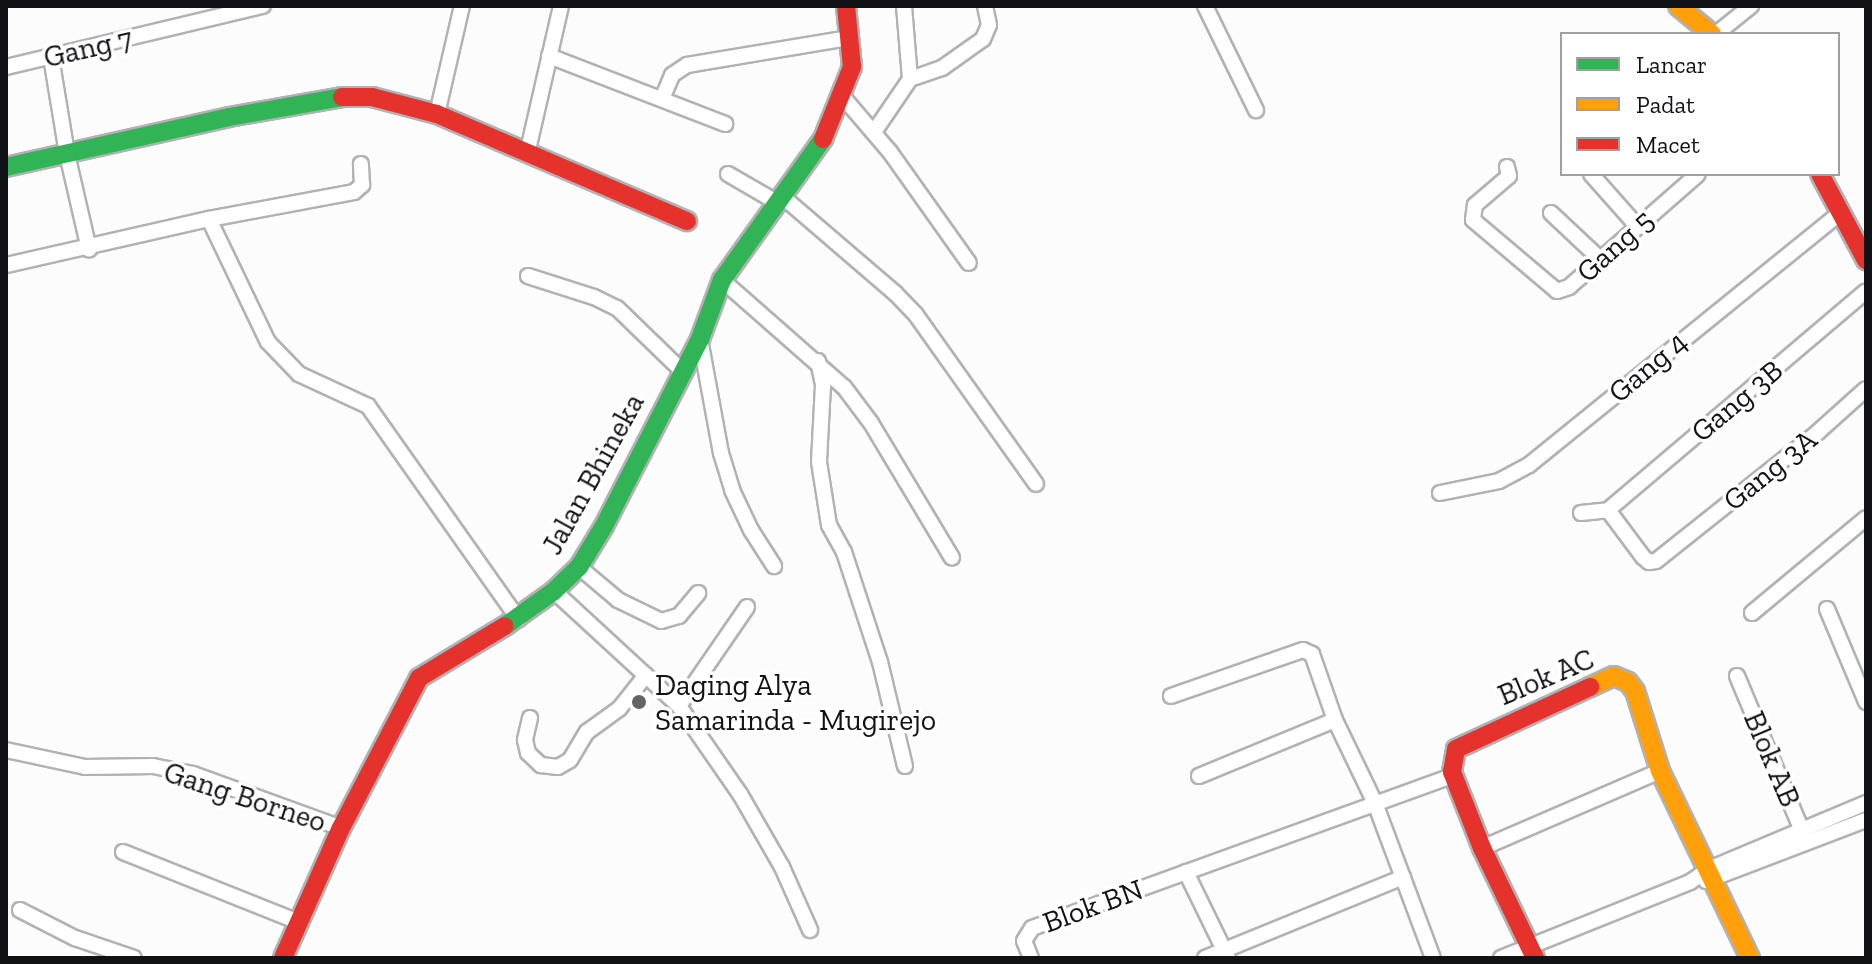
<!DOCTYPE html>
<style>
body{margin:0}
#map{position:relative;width:1872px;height:964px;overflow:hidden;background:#fcfcfd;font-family:"Zilla Slab",serif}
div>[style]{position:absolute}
.roads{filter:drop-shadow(2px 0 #b1b2b4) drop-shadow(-2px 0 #b1b2b4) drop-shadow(0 2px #b1b2b4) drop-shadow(0 -2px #b1b2b4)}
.street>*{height:14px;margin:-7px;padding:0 7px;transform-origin:7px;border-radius:7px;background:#fff}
.fast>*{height:18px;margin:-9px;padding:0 9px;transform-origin:9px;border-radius:9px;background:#30b455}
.slow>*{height:18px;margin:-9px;padding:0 9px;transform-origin:9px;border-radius:9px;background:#ff9f0a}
.jam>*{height:18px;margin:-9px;padding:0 9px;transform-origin:9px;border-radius:9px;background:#e5322d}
.dots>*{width:22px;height:22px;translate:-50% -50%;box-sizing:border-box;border:4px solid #fff;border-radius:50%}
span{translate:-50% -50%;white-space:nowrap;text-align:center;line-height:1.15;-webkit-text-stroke:7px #fff;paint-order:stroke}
.street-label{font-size:30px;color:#111216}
.poi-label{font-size:30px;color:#111216}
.left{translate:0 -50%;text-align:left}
.frame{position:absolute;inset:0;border:8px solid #111216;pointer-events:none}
.legend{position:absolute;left:1560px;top:32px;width:280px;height:144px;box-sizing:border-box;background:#fff;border:2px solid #a0a0a2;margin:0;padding:10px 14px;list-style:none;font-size:24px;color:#111216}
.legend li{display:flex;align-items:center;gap:16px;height:40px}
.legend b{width:40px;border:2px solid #a0a0a2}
</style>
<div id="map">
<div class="roads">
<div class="street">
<div style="left:904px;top:6px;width:73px;rotate:85.3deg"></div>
<div style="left:1205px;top:6px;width:116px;rotate:63.9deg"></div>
<div style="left:1716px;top:34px;width:45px;rotate:-38.7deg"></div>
<div style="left:549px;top:56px;width:189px;rotate:21.1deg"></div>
<div style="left:51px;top:57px;width:98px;rotate:80.6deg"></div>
<div style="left:67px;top:154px;width:98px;rotate:77deg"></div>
<div style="left:6px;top:67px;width:264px;rotate:-13.4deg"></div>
<div style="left:843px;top:97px;width:72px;rotate:49.5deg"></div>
<div style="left:890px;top:152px;width:136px;rotate:54.6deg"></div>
<div style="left:662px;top:99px;width:26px;rotate:-67deg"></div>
<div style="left:672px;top:75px;width:18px;rotate:-34deg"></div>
<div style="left:687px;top:65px;width:163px;rotate:-9.5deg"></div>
<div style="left:437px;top:114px;width:111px;rotate:-77deg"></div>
<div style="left:874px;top:132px;width:64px;rotate:-55.8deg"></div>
<div style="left:910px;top:79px;width:34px;rotate:-19deg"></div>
<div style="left:942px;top:68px;width:50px;rotate:-35.3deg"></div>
<div style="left:983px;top:39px;width:15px;rotate:-67deg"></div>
<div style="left:989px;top:25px;width:19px;rotate:-102deg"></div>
<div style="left:528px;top:150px;width:148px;rotate:-77.1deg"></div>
<div style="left:1507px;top:167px;width:9px;rotate:77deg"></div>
<div style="left:1509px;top:176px;width:45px;rotate:139.5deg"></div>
<div style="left:1475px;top:205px;width:15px;rotate:98deg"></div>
<div style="left:1473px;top:220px;width:110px;rotate:40.2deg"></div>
<div style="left:1557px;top:291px;width:13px;rotate:-18deg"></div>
<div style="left:1569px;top:287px;width:171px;rotate:-41.2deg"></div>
<div style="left:728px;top:174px;width:58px;rotate:30.1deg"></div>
<div style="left:1591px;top:174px;width:69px;rotate:48.5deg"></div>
<div style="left:783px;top:197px;width:148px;rotate:40.6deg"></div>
<div style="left:895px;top:293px;width:30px;rotate:46deg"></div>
<div style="left:916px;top:315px;width:207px;rotate:54.6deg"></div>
<div style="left:1551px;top:213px;width:67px;rotate:43.2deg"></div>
<div style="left:209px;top:219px;width:136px;rotate:64.4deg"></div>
<div style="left:268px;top:342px;width:45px;rotate:45.9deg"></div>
<div style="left:299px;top:374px;width:76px;rotate:24.9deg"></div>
<div style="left:368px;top:406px;width:261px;rotate:54.8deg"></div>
<div style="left:6px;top:265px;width:208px;rotate:-12.8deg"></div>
<div style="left:209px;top:219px;width:147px;rotate:-10.5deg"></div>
<div style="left:354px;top:192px;width:11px;rotate:-41deg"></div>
<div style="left:362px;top:185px;width:21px;rotate:-93deg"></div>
<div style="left:528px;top:276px;width:69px;rotate:17.7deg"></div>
<div style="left:594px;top:297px;width:25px;rotate:26deg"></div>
<div style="left:617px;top:308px;width:91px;rotate:44.1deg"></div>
<div style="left:722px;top:280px;width:162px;rotate:41.3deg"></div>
<div style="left:844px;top:387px;width:45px;rotate:53.1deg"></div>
<div style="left:871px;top:423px;width:157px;rotate:59deg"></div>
<div style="left:700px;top:339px;width:116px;rotate:79.6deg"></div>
<div style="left:721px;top:453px;width:39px;rotate:73deg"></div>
<div style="left:732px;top:490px;width:44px;rotate:64.6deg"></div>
<div style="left:751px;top:530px;width:43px;rotate:57.4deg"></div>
<div style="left:818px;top:361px;width:25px;rotate:78deg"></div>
<div style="left:823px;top:385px;width:77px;rotate:93deg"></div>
<div style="left:819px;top:462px;width:64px;rotate:81deg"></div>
<div style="left:829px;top:525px;width:31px;rotate:61deg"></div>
<div style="left:844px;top:552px;width:116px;rotate:71.9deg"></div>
<div style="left:880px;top:662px;width:107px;rotate:76.5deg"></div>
<div style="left:1440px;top:493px;width:60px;rotate:-11.5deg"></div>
<div style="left:1499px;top:481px;width:34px;rotate:-28deg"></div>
<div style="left:1529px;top:465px;width:402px;rotate:-39deg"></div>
<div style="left:1608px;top:510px;width:338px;rotate:-40.3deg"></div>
<div style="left:1581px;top:513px;width:27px;rotate:-6deg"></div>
<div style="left:1608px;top:510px;width:59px;rotate:53.3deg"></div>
<div style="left:1643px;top:557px;width:8px;rotate:40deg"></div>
<div style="left:1649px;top:562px;width:7px;rotate:-8deg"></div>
<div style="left:1656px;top:561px;width:207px;rotate:-38.5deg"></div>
<div style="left:1818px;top:432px;width:64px;rotate:-41.9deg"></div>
<div style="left:579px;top:567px;width:51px;rotate:40.2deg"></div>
<div style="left:618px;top:600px;width:48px;rotate:26deg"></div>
<div style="left:661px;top:621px;width:19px;rotate:-16deg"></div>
<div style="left:679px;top:616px;width:30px;rotate:-50deg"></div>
<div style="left:554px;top:591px;width:170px;rotate:42.6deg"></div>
<div style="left:679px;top:706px;width:107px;rotate:55.3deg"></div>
<div style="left:740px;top:794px;width:84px;rotate:60.1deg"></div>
<div style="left:782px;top:867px;width:69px;rotate:66deg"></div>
<div style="left:1827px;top:609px;width:101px;rotate:67.2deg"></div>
<div style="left:1752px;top:613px;width:148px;rotate:-39.8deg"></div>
<div style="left:1737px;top:676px;width:173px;rotate:67.2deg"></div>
<div style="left:1171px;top:696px;width:140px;rotate:-19.2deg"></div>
<div style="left:1303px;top:650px;width:10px;rotate:24deg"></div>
<div style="left:1312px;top:654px;width:70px;rotate:70.8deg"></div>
<div style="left:1335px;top:720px;width:92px;rotate:64.3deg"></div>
<div style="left:1375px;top:803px;width:165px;rotate:69.5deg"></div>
<div style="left:679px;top:706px;width:120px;rotate:-55.5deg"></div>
<div style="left:530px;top:718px;width:23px;rotate:103deg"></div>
<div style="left:525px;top:740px;width:13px;rotate:77deg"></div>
<div style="left:528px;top:753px;width:18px;rotate:43deg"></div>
<div style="left:541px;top:765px;width:17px;rotate:7deg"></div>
<div style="left:558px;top:767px;width:14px;rotate:-30deg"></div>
<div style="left:570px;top:760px;width:33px;rotate:-59deg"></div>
<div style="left:587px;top:732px;width:39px;rotate:-36deg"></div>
<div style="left:619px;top:709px;width:43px;rotate:-51.5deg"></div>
<div style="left:6px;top:750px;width:81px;rotate:12.1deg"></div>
<div style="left:85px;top:767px;width:68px;rotate:-0.8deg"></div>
<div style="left:153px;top:766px;width:41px;rotate:11.3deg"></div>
<div style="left:193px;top:774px;width:158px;rotate:20deg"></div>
<div style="left:1199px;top:776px;width:147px;rotate:-22.4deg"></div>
<div style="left:1482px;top:848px;width:194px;rotate:-23.4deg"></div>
<div style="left:123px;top:852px;width:189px;rotate:21.7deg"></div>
<div style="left:1186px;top:872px;width:96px;rotate:64deg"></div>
<div style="left:1706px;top:881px;width:171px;rotate:-20.9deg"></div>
<div style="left:20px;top:910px;width:62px;rotate:27deg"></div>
<div style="left:75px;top:938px;width:62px;rotate:18.7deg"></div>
<div style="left:1031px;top:958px;width:18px;rotate:-112deg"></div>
<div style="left:1024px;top:941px;width:15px;rotate:-58deg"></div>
<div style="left:1032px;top:928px;width:448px;rotate:-19.9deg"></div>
<div style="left:1205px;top:958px;width:214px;rotate:-22.2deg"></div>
<div style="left:1501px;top:958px;width:204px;rotate:-21.9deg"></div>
<div style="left:1690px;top:882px;width:23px;rotate:-34deg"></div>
<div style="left:1709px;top:869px;width:170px;rotate:-22.8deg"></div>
</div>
<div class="fast">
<div style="left:6px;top:167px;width:229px;rotate:-12.6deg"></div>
<div style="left:229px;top:117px;width:115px;rotate:-10deg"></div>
<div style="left:505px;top:626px;width:60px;rotate:-35.5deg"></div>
<div style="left:554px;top:591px;width:35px;rotate:-44deg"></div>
<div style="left:579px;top:567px;width:48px;rotate:-58.6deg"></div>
<div style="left:604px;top:526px;width:210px;rotate:-62.8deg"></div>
<div style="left:700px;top:339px;width:63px;rotate:-69.6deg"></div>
<div style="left:722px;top:280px;width:173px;rotate:-54.4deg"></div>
</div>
<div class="slow">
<div style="left:1678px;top:6px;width:44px;rotate:39.5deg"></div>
<div style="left:1590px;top:687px;width:26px;rotate:-25deg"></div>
<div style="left:1614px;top:676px;width:15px;rotate:23deg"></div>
<div style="left:1628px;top:682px;width:11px;rotate:52deg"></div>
<div style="left:1635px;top:691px;width:84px;rotate:72.6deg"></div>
<div style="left:1660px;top:771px;width:208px;rotate:64.3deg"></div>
</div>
<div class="jam">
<div style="left:342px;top:97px;width:30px"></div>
<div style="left:372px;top:97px;width:67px;rotate:14.7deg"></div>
<div style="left:437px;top:114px;width:272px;rotate:23.2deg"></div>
<div style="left:823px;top:139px;width:78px;rotate:-68.1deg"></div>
<div style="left:852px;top:67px;width:61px;rotate:-95.6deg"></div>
<div style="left:1820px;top:174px;width:98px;rotate:61.9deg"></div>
<div style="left:283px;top:958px;width:142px;rotate:-66deg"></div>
<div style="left:341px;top:828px;width:169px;rotate:-62.5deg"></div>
<div style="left:419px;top:678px;width:100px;rotate:-31.2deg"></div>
<div style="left:1535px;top:958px;width:122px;rotate:-115.7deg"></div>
<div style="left:1482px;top:848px;width:82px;rotate:-111.5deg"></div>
<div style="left:1452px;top:772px;width:23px;rotate:-80deg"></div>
<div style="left:1456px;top:749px;width:148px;rotate:-24.8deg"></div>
</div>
</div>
<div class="dots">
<div style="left:639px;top:702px;background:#636467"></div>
</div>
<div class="street-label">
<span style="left:88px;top:48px;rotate:-13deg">Gang 7</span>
<span style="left:1615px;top:246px;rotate:-42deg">Gang 5</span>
<span style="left:1648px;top:367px;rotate:-40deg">Gang 4</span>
<span style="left:1737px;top:401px;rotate:-40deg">Gang 3B</span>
<span style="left:1770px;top:470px;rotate:-39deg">Gang 3A</span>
<span style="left:593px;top:474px;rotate:-61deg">Jalan Bhineka</span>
<span style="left:1546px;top:677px;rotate:-23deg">Blok AC</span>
<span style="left:1772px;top:759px;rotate:67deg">Blok AB</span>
<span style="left:245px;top:797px;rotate:18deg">Gang Borneo</span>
<span style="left:1093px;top:906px;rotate:-20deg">Blok BN</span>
</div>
<div class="poi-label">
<span class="left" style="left:655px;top:702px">Daging Alya<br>Samarinda - Mugirejo</span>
</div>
<div class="frame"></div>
<ul class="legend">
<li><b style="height:10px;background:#30b455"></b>Lancar</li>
<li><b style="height:10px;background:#ff9f0a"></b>Padat</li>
<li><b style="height:10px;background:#e5322d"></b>Macet</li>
</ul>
</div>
